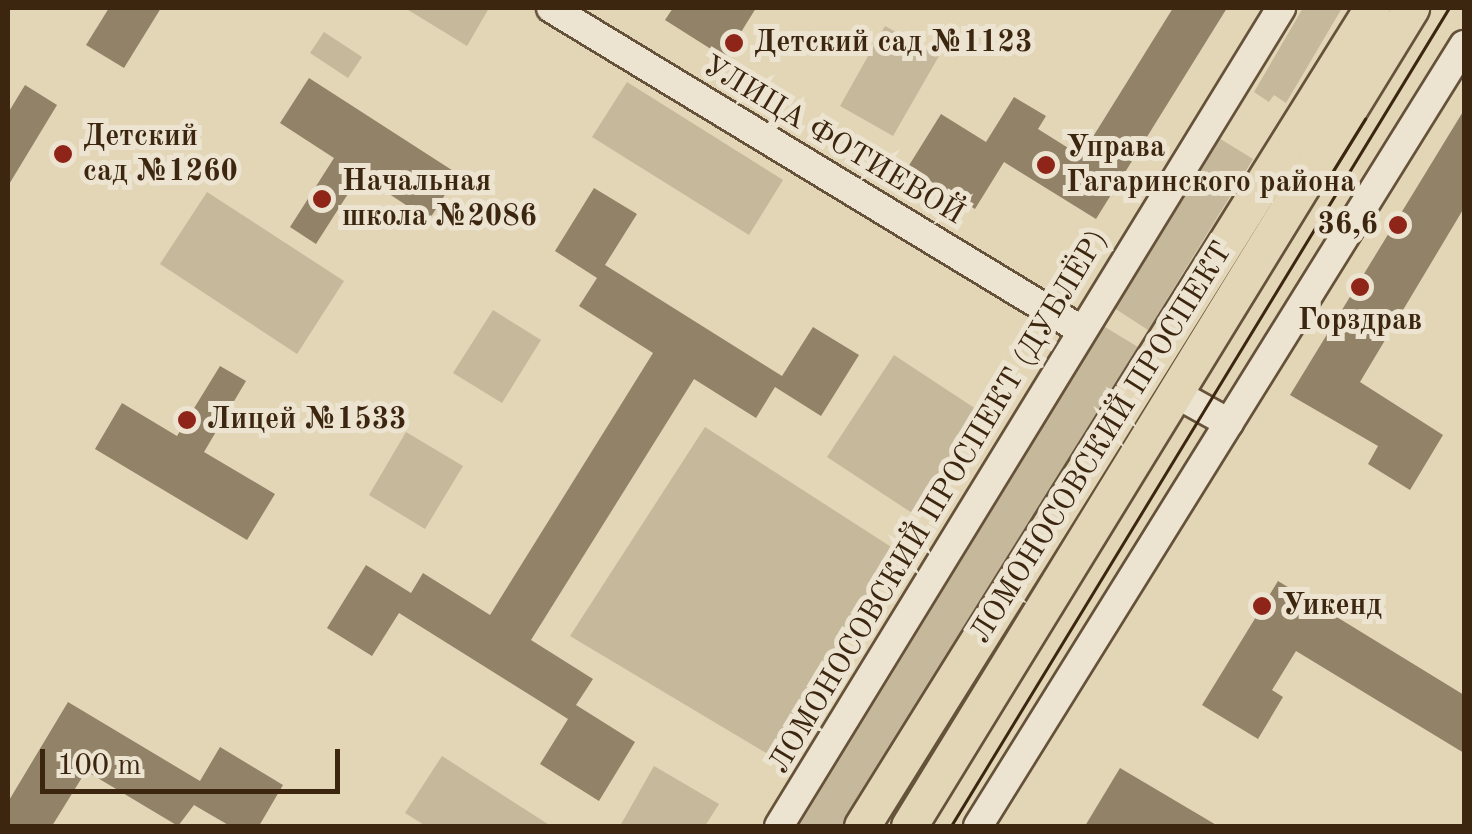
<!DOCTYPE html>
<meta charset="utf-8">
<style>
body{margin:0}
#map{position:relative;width:1472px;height:834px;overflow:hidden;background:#e2d6b7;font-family:"Old Standard TT",serif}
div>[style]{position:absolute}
.green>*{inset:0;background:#c6b89b}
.building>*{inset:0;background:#928267}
.roads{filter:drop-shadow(2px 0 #66523a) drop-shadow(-2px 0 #66523a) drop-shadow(0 2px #66523a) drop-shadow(0 -2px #66523a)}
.minor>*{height:28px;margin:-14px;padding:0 14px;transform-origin:14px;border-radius:14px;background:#ece4d0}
.major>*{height:35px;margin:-17.5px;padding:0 17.5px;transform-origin:17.5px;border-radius:17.5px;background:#e2d6b7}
.tram>*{height:2.5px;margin:-1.25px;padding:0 1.25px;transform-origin:1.25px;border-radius:1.25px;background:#3c2610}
.dots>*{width:28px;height:28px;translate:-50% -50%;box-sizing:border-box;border:5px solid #ece4d0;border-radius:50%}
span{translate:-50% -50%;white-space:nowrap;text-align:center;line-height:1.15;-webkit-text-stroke:10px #ece4d0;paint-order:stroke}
.poi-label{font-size:30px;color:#3c2610;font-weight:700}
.left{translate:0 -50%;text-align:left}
.right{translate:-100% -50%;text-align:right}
.street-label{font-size:30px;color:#3c2610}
.frame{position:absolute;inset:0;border:10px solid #3c2610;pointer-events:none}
.scale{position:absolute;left:40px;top:749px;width:300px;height:45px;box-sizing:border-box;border:5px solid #3c2610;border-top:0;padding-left:12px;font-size:30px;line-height:35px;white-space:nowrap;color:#3c2610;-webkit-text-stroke:8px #ece4d0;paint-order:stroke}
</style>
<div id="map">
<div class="green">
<div style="clip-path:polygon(405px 8px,489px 8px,467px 46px)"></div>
<div style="clip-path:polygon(1303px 8px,1342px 8px,1286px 103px,1274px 95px,1269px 102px,1254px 92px)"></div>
<div style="clip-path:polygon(885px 26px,939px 56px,893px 136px,840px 106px)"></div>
<div style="clip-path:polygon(324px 32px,362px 57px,348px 78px,310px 53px)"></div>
<div style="clip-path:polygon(627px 82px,783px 180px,749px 235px,592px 137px)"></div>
<div style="clip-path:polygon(1214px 135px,1253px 159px,1148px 330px,1111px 306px)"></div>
<div style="clip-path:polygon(207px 192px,344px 281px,297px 354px,160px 264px)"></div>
<div style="clip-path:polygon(493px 310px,541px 340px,502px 403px,453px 373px)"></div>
<div style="clip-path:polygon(1100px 324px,1138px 347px,843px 826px,791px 826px)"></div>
<div style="clip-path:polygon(894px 355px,979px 411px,912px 513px,827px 457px)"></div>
<div style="clip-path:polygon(705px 427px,899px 552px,773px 757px,570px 636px)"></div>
<div style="clip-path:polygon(406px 432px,463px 466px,425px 529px,369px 495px)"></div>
<div style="clip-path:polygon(442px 756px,551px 826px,426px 826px,405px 813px)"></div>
<div style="clip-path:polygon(654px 766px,719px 804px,705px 826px,620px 826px)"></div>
</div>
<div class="building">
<div style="clip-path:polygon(109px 8px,161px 8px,124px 68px,86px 45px)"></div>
<div style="clip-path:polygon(673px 8px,756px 8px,725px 58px,665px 20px)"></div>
<div style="clip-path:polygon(1173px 8px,1227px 8px,1096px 219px,1004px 162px,975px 209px,908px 167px,941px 114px,986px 142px,1014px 97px,1046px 116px,1038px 129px,1081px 156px)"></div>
<div style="clip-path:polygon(309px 78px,458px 174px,429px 220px,360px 175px,316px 244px,290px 227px,334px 158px,280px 123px)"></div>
<div style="clip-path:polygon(25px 85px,57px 105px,8px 186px,8px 113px)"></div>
<div style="clip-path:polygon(1464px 110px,1464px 208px,1360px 382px,1443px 435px,1410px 490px,1368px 464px,1378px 446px,1290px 395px)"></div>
<div style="clip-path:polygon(594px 188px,637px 214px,605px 265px,782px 376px,813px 327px,859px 355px,821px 416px,775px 387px,756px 418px,694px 379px,531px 640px,593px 679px,576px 705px,635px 742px,599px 801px,540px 764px,568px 719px,538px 700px,399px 613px,372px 656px,327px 628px,366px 565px,411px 593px,423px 573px,490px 615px,653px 353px,579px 306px,597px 278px,555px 251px)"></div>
<div style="clip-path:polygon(220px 366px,246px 381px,204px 452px,275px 494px,247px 540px,95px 449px,122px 403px,177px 436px)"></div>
<div style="clip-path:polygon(1278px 581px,1464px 695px,1464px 753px,1296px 651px,1272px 690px,1283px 697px,1258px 739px,1202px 705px)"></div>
<div style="clip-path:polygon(68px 702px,200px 781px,220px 747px,283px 785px,259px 826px,230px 826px,194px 805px,178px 826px,86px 771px,52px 826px,8px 826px,8px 802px)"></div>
<div style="clip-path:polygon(1120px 768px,1218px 826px,1085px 826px)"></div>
</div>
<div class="roads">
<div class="minor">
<div style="left:551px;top:8px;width:620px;rotate:31.28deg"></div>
<div style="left:1173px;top:392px;width:64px;rotate:29deg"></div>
<div style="left:779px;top:826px;width:960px;rotate:-58.46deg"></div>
<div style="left:978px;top:826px;width:920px;rotate:-58.11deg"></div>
</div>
<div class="major">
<div style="left:862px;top:826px;width:964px;rotate:-58.06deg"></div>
<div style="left:909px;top:826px;width:960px;rotate:-58.46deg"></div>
</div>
</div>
<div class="tram">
<div style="left:1323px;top:187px;width:80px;rotate:-58.3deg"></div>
<div style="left:951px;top:826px;width:958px;rotate:-58.67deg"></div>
</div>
<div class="dots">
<div style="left:734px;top:43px;background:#8f2418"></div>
<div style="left:63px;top:154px;background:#8f2418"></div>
<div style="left:1046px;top:165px;background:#8f2418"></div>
<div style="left:322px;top:199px;background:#8f2418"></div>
<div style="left:1398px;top:225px;background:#8f2418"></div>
<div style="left:1360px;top:287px;background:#8f2418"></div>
<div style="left:187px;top:420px;background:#8f2418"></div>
<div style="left:1262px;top:606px;background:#8f2418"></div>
</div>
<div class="poi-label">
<span class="left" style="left:754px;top:43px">Детский сад №1123</span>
<span class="left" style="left:83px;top:154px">Детский<br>сад №1260</span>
<span class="left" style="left:1066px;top:165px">Управа<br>Гагаринского района</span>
<span class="left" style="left:342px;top:199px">Начальная<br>школа №2086</span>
<span class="right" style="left:1378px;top:225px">36,6</span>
<span style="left:1360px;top:321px">Горздрав</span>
<span class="left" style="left:207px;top:420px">Лицей №1533</span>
<span class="left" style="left:1282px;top:606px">Уикенд</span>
</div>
<div class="street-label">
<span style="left:833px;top:141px;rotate:31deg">УЛИЦА ФОТИЕВОЙ</span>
<span style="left:1102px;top:443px;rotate:-58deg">ЛОМОНОСОВСКИЙ ПРОСПЕКТ</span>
<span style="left:939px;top:502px;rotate:-59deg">ЛОМОНОСОВСКИЙ ПРОСПЕКТ (ДУБЛЁР)</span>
</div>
<div class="frame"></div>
<div class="scale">100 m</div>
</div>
